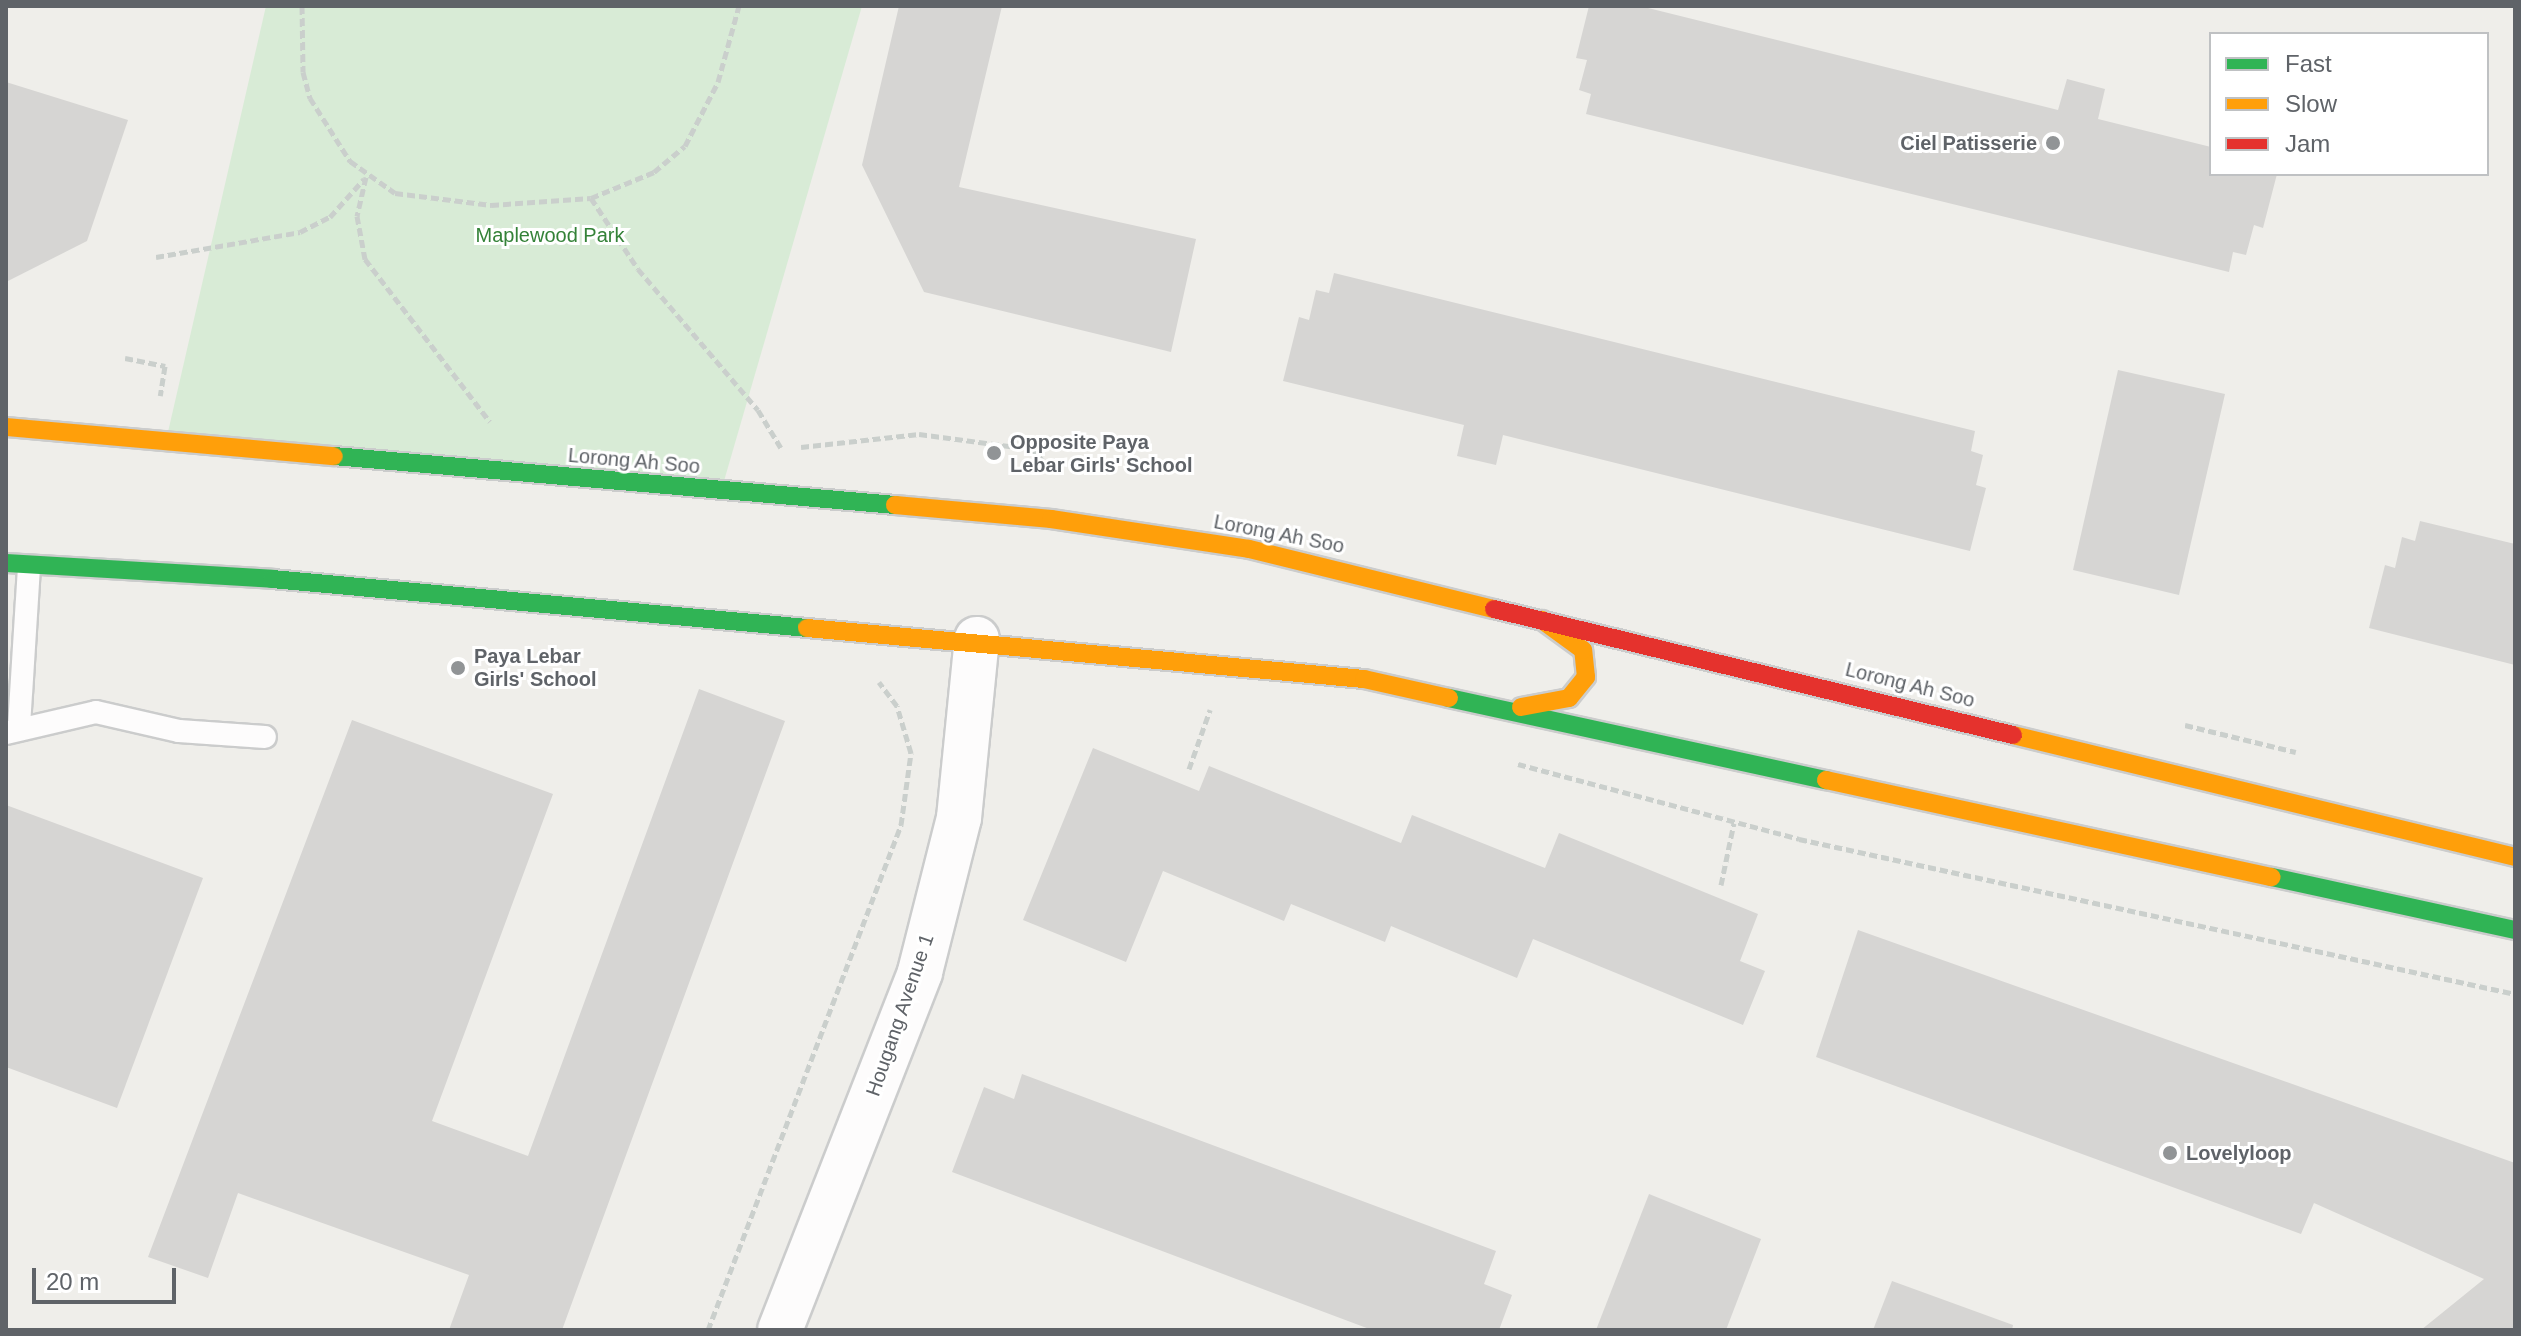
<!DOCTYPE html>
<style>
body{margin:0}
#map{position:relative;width:2521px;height:1336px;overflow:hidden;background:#efeeea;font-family:Helvetica,sans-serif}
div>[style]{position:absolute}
.green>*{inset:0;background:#d8ebd6}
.building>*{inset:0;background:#d6d5d3}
.path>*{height:5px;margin-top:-2.5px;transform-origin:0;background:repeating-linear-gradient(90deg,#cacfcc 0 8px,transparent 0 12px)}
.roads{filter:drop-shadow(2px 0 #cbcccc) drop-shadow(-2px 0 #cbcccc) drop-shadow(0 2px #cbcccc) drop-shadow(0 -2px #cbcccc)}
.lane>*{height:22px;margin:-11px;padding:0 11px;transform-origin:11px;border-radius:11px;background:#fdfcfc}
.street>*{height:44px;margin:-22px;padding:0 22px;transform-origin:22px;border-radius:22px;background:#fdfcfc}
.fast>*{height:18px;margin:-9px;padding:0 9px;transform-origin:9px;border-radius:9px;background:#30b455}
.slow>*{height:18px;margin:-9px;padding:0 9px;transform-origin:9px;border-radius:9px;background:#ff9f0a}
.jam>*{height:18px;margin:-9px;padding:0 9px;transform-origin:9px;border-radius:9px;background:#e5322d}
.dots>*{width:22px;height:22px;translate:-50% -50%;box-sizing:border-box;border:4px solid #fff;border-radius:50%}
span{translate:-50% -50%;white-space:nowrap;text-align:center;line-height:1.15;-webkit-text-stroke:6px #fff;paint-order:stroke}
.poi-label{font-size:20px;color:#5f6368;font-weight:700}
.right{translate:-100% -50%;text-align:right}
.left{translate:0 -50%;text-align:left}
.park-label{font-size:20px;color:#348238}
.street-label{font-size:20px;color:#5f6368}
.frame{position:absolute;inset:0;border:8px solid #5f6368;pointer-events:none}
.legend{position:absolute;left:2209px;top:32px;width:280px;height:144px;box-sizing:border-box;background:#fff;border:2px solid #bfc1c3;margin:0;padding:10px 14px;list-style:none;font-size:24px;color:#5f6368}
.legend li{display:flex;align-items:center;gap:16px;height:40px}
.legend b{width:40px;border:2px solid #bfc1c3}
.scale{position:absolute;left:32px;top:1268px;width:144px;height:36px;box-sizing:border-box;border:4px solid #5f6368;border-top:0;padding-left:10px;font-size:24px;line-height:28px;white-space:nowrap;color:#5f6368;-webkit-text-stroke:6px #fff;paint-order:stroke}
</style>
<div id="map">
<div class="green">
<div style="clip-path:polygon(266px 6px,862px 6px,724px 481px,168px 432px)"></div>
</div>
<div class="building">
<div style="clip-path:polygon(899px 6px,1002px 6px,959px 187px,1196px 239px,1171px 352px,924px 292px,862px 165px)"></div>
<div style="clip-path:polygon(1589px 6px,1640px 6px,2058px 110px,2067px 79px,2105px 89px,2098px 119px,2211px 147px,2211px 174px,2277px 174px,2263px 228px,2254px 225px,2246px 255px,2233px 252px,2229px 272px,1586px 114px,1591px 94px,1579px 90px,1587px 60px,1576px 58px)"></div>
<div style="clip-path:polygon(6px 82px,128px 120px,87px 241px,6px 282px)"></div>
<div style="clip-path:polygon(1334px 273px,1975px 431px,1971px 451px,1983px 455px,1976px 485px,1986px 488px,1970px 551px,1503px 435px,1496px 465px,1457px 456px,1464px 425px,1283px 381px,1299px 317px,1309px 320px,1316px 290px,1329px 293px)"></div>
<div style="clip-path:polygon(2118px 370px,2225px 394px,2179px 595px,2073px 570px)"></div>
<div style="clip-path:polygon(2420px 521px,2515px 544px,2515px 665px,2369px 628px,2385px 565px,2395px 568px,2402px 537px,2415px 541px)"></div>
<div style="clip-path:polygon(699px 689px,785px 721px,562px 1330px,449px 1330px,469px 1275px,238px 1193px,208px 1278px,148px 1257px,352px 720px,553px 794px,432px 1121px,528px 1156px)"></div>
<div style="clip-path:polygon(1093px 748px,1199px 791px,1209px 766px,1401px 843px,1412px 815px,1545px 868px,1559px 833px,1758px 914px,1740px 961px,1765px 971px,1743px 1025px,1533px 939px,1517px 978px,1391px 926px,1385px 942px,1291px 904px,1284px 921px,1163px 871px,1126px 962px,1023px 920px)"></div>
<div style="clip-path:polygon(6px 805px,203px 878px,117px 1108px,6px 1067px)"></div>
<div style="clip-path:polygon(1858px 930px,2515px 1163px,2515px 1330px,2421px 1330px,2484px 1279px,2314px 1203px,2301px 1234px,1816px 1057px)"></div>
<div style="clip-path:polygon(1022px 1074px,1496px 1251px,1484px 1284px,1512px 1295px,1499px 1330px,1372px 1330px,952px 1172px,984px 1087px,1014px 1099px)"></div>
<div style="clip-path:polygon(1649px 1194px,1761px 1239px,1726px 1330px,1596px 1330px)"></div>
<div style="clip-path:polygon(1892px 1281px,2013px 1325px,2012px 1330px,1873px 1330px)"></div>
</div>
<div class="path">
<div style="left:302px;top:6px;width:66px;rotate:89.1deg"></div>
<div style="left:303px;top:72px;width:27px;rotate:75deg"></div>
<div style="left:310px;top:98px;width:75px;rotate:57.6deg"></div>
<div style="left:350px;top:161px;width:55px;rotate:35.4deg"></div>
<div style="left:395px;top:193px;width:97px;rotate:7.1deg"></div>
<div style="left:491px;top:205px;width:100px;rotate:-4deg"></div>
<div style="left:591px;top:198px;width:68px;rotate:-22.4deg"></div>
<div style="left:654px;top:172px;width:40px;rotate:-40deg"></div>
<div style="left:685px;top:146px;width:72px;rotate:-62.7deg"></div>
<div style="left:718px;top:82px;width:79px;rotate:-74.6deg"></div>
<div style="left:366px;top:177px;width:40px;rotate:103deg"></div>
<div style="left:357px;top:216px;width:44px;rotate:79.5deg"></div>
<div style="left:365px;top:259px;width:205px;rotate:52.5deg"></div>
<div style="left:591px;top:198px;width:85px;rotate:56.5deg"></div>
<div style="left:638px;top:269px;width:185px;rotate:49.6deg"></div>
<div style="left:758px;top:410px;width:44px;rotate:58.8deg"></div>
<div style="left:156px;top:257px;width:146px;rotate:-9.8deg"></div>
<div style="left:300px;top:232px;width:34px;rotate:-27deg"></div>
<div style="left:330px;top:217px;width:51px;rotate:-48.2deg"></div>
<div style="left:125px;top:358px;width:41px;rotate:11.3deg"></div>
<div style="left:165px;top:366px;width:30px;rotate:99deg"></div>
<div style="left:801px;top:447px;width:119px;rotate:-6.3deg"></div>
<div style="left:919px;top:434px;width:113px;rotate:7.6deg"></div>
<div style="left:1031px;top:449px;width:30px;rotate:44deg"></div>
<div style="left:2185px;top:725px;width:114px;rotate:13.7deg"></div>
<div style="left:1518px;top:764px;width:291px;rotate:14.9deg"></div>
<div style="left:1799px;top:839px;width:733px;rotate:12.21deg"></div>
<div style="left:1189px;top:769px;width:63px;rotate:-70.4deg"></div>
<div style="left:1721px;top:885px;width:63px;rotate:-78.2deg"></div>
<div style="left:708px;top:1330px;width:541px;rotate:-69.08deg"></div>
<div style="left:901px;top:825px;width:73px;rotate:-82.1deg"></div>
<div style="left:911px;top:753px;width:49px;rotate:-106.6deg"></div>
<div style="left:897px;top:706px;width:30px;rotate:-127deg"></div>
</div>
<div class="roads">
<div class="lane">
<div style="left:19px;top:726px;width:159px;rotate:-86.4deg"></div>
<div style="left:6px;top:733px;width:92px;rotate:-13.1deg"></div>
<div style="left:96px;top:712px;width:85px;rotate:12.9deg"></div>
<div style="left:179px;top:731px;width:86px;rotate:4deg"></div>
</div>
<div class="street">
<div style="left:780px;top:1330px;width:384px;rotate:-68.6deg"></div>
<div style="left:920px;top:972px;width:159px;rotate:-75.8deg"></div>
<div style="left:959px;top:818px;width:180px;rotate:-84.3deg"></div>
</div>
<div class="fast">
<div style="left:334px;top:456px;width:563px;rotate:4.99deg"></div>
<div style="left:6px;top:563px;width:266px;rotate:3.4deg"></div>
<div style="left:272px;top:579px;width:537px;rotate:5.23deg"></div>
<div style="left:1449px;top:698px;width:386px;rotate:12.3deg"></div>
<div style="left:2272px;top:877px;width:249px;rotate:12.3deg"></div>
</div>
<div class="slow">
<div style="left:6px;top:427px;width:329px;rotate:5.1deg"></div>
<div style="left:895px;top:505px;width:157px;rotate:5.1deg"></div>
<div style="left:1051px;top:519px;width:200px;rotate:8.6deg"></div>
<div style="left:1249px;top:549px;width:252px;rotate:13.8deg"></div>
<div style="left:807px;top:628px;width:559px;rotate:5.23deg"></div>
<div style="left:1364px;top:679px;width:87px;rotate:12.6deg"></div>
<div style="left:1521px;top:707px;width:49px;rotate:-10.6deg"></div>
<div style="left:1569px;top:698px;width:27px;rotate:-51deg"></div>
<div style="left:1586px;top:677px;width:27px;rotate:-96deg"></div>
<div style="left:1583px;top:650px;width:51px;rotate:-143.8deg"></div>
<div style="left:2013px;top:735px;width:517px;rotate:13.66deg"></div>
<div style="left:1826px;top:780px;width:456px;rotate:12.3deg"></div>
</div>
<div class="jam">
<div style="left:1494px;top:609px;width:534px;rotate:13.65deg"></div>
</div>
</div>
<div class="dots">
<div style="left:2053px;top:143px;background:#919496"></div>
<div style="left:994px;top:453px;background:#919496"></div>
<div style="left:458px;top:668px;background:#919496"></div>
<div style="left:2170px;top:1153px;background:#919496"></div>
</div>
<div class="poi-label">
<span class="right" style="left:2037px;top:143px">Ciel Patisserie</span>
<span class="left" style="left:1010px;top:454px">Opposite Paya<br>Lebar Girls' School</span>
<span class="left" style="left:474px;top:668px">Paya Lebar<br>Girls' School</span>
<span class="left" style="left:2186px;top:1153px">Lovelyloop</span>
</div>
<div class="park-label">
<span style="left:550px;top:235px">Maplewood Park</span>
</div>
<div class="street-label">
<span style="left:634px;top:461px;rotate:5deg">Lorong Ah Soo</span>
<span style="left:1279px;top:534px;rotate:11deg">Lorong Ah Soo</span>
<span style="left:1910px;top:685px;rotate:14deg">Lorong Ah Soo</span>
<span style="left:900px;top:1015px;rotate:-71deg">Hougang Avenue 1</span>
</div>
<div class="frame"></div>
<ul class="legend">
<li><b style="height:10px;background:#30b455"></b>Fast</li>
<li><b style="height:10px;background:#ff9f0a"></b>Slow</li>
<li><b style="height:10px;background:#e5322d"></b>Jam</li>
</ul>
<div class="scale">20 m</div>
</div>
